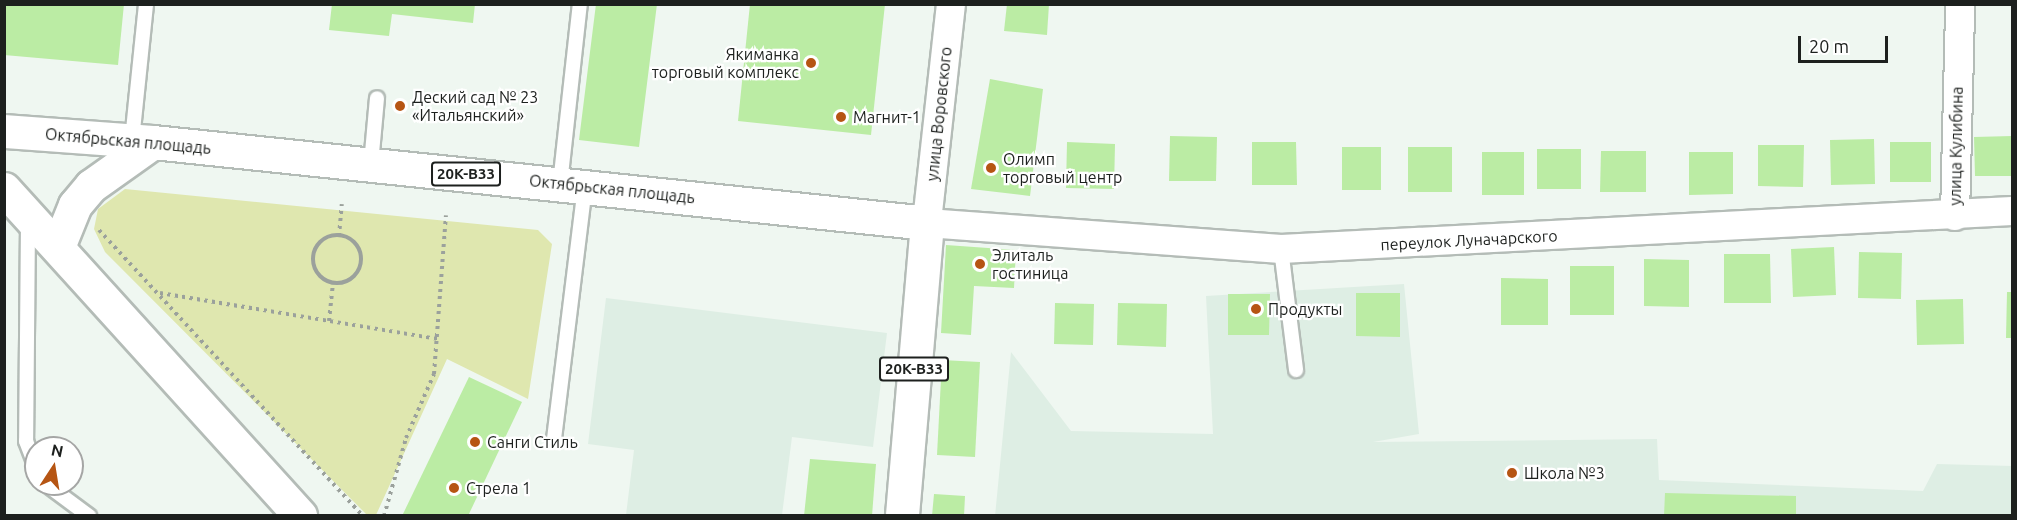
<!DOCTYPE html>
<meta charset="utf-8">
<style>
body{margin:0}
#map{position:relative;width:2017px;height:520px;overflow:hidden;background:#eff7f1;font-family:Ubuntu,sans-serif}
div>[style]{position:absolute}
.built>*{inset:0;background:#deeee4}
.green>*{inset:0;background:#dfe7af}
.building>*{inset:0;background:#bbeca4}
.path>*{height:4px;margin-top:-2px;transform-origin:0;background:repeating-linear-gradient(90deg,#9ba19c 0 3px,transparent 0 7.5px)}
.path>.ring{margin:-2px;padding:0;box-sizing:content-box;background:none;border:4px solid #9ba19c;border-radius:50%}
.roads{filter:drop-shadow(2px 0 #b4bcb7) drop-shadow(-2px 0 #b4bcb7) drop-shadow(0 2px #b4bcb7) drop-shadow(0 -2px #b4bcb7)}
.service>*{height:14px;margin:-7px;padding:0 7px;transform-origin:7px;border-radius:7px;background:#fff}
.minor>*{height:28px;margin:-14px;padding:0 14px;transform-origin:14px;border-radius:14px;background:#fff}
.primary>*{height:33px;margin:-16.5px;padding:0 16.5px;transform-origin:16.5px;border-radius:16.5px;background:#fff}
.dots>*{width:16px;height:16px;translate:-50% -50%;box-sizing:border-box;border:3px solid #fff;border-radius:50%}
span{translate:-50% -50%;white-space:nowrap;text-align:center;line-height:1.15;-webkit-text-stroke:4.5px #fff;paint-order:stroke}
.shield-label span{padding:2px 4px;background:#fff;border:2px solid;border-radius:4px;-webkit-text-stroke-width:0}
.shield-label{font-size:15px;color:#1d201e;font-weight:700}
.poi-label{font-size:16px;color:#1d201e}
.right{translate:-100% -50%;text-align:right}
.left{translate:0 -50%;text-align:left}
.street-label{font-size:16px;color:#1d201e}
.frame{position:absolute;inset:0;border:6px solid #1d201e;pointer-events:none}
.north{position:absolute;left:24px;top:436px;width:60px;height:60px;box-sizing:border-box;background:#fff;border:2px solid #a5a6a5;border-radius:50%;rotate:12deg;font-size:16px;font-weight:700;line-height:24px;text-align:center;color:#1d201e}
.north::after{content:'';display:block;margin:auto;width:21px;height:27px;background:#b65513;clip-path:polygon(50% 0,100% 100%,50% 72%,0 100%)}
.scale{position:absolute;left:1798px;top:36px;width:90px;height:27px;box-sizing:border-box;border:3px solid #1d201e;border-top:0;padding-left:8px;font-size:18px;line-height:21px;white-space:nowrap;color:#1d201e;-webkit-text-stroke:4px #fff;paint-order:stroke}
</style>
<div id="map">
<div class="built">
<div style="clip-path:polygon(1404px 284px,1419px 434px,1373px 442px,1657px 439px,1659px 480px,1923px 491px,1937px 464px,2012px 466px,2012px 516px,995px 516px,1011px 352px,1071px 431px,1213px 434px,1206px 296px)"></div>
<div style="clip-path:polygon(606px 298px,887px 333px,873px 447px,792px 437px,782px 515px,626px 515px,634px 450px,588px 444px)"></div>
</div>
<div class="green">
<div style="clip-path:polygon(125px 189px,538px 230px,552px 244px,528px 399px,447px 359px,376px 515px,367px 515px,105px 252px,94px 229px,98px 209px)"></div>
</div>
<div class="building">
<div style="clip-path:polygon(4px 4px,124px 4px,118px 65px,4px 55px)"></div>
<div style="clip-path:polygon(332px 4px,475px 4px,473px 23px,392px 14px,389px 36px,329px 30px)"></div>
<div style="clip-path:polygon(596px 4px,657px 4px,639px 147px,579px 140px)"></div>
<div style="clip-path:polygon(750px 4px,885px 4px,871px 135px,738px 121px)"></div>
<div style="clip-path:polygon(1007px 4px,1049px 4px,1047px 35px,1004px 31px)"></div>
<div style="clip-path:polygon(990px 79px,1043px 89px,1030px 196px,971px 189px)"></div>
<div style="clip-path:polygon(1170px 136px,1217px 137px,1216px 181px,1169px 181px)"></div>
<div style="clip-path:polygon(2012px 136px,2012px 176px,1975px 176px,1974px 137px)"></div>
<div style="clip-path:polygon(1874px 139px,1875px 184px,1831px 185px,1830px 140px)"></div>
<div style="clip-path:polygon(1067px 142px,1115px 144px,1114px 189px,1066px 188px)"></div>
<div style="clip-path:polygon(1252px 142px,1296px 142px,1297px 185px,1252px 185px)"></div>
<div style="clip-path:polygon(1890px 142px,1931px 142px,1931px 182px,1890px 182px)"></div>
<div style="clip-path:polygon(1758px 145px,1804px 145px,1803px 187px,1758px 186px)"></div>
<div style="clip-path:polygon(1342px 147px,1381px 147px,1381px 190px,1342px 190px)"></div>
<div style="clip-path:polygon(1408px 147px,1452px 147px,1452px 192px,1408px 192px)"></div>
<div style="clip-path:polygon(1537px 149px,1581px 149px,1581px 189px,1537px 189px)"></div>
<div style="clip-path:polygon(1601px 151px,1646px 151px,1646px 192px,1600px 192px)"></div>
<div style="clip-path:polygon(1482px 152px,1524px 152px,1524px 195px,1482px 195px)"></div>
<div style="clip-path:polygon(1689px 152px,1733px 152px,1733px 194px,1689px 195px)"></div>
<div style="clip-path:polygon(946px 245px,1016px 250px,1014px 288px,974px 286px,971px 335px,941px 333px)"></div>
<div style="clip-path:polygon(1834px 247px,1836px 295px,1793px 297px,1791px 249px)"></div>
<div style="clip-path:polygon(1859px 252px,1902px 253px,1901px 299px,1858px 298px)"></div>
<div style="clip-path:polygon(1724px 254px,1770px 254px,1771px 303px,1724px 303px)"></div>
<div style="clip-path:polygon(1644px 259px,1689px 260px,1689px 307px,1644px 306px)"></div>
<div style="clip-path:polygon(1570px 266px,1614px 266px,1614px 315px,1570px 315px)"></div>
<div style="clip-path:polygon(1501px 278px,1548px 279px,1548px 325px,1501px 325px)"></div>
<div style="clip-path:polygon(2007px 292px,2012px 292px,2012px 338px,2006px 338px)"></div>
<div style="clip-path:polygon(1356px 293px,1400px 293px,1400px 337px,1356px 336px)"></div>
<div style="clip-path:polygon(1228px 294px,1270px 294px,1269px 335px,1228px 335px)"></div>
<div style="clip-path:polygon(1963px 299px,1964px 344px,1917px 345px,1916px 300px)"></div>
<div style="clip-path:polygon(1055px 303px,1094px 304px,1093px 345px,1054px 344px)"></div>
<div style="clip-path:polygon(1118px 303px,1167px 304px,1166px 347px,1117px 345px)"></div>
<div style="clip-path:polygon(942px 360px,980px 362px,975px 457px,937px 455px)"></div>
<div style="clip-path:polygon(469px 377px,522px 402px,468px 516px,402px 516px)"></div>
<div style="clip-path:polygon(810px 459px,876px 464px,872px 516px,804px 516px)"></div>
<div style="clip-path:polygon(1665px 493px,1796px 496px,1796px 516px,1664px 516px)"></div>
<div style="clip-path:polygon(934px 494px,965px 496px,964px 516px,932px 516px)"></div>
</div>
<div class="path">
<div style="left:99px;top:230px;width:389px;rotate:47.3deg"></div>
<div class="ring" style="left:313px;top:235px;width:44px;height:44px"></div>
<div style="left:339px;top:236px;width:32px;rotate:-85deg"></div>
<div style="left:160px;top:293px;width:281px;rotate:9.4deg"></div>
<div style="left:329px;top:321px;width:38px;rotate:-84deg"></div>
<div style="left:384px;top:516px;width:81px;rotate:-74.2deg"></div>
<div style="left:406px;top:438px;width:70px;rotate:-66.4deg"></div>
<div style="left:434px;top:374px;width:159px;rotate:-85.7deg"></div>
</div>
<div class="roads">
<div class="service">
<div style="left:132px;top:140px;width:137px;rotate:-84.1deg"></div>
<div style="left:371px;top:164px;width:66px;rotate:-84.8deg"></div>
<div style="left:560px;top:184px;width:181px;rotate:-83.7deg"></div>
<div style="left:28px;top:223px;width:218px;rotate:90.5deg"></div>
<div style="left:26px;top:441px;width:28px;rotate:69deg"></div>
<div style="left:1281px;top:249px;width:122px;rotate:82.9deg"></div>
<div style="left:554px;top:439px;width:255px;rotate:-83deg"></div>
<div style="left:46px;top:484px;width:54px;rotate:36.7deg"></div>
</div>
<div class="minor">
<div style="left:951px;top:4px;width:220px;rotate:96.3deg"></div>
<div style="left:927px;top:223px;width:355px;rotate:4.2deg"></div>
<div style="left:1281px;top:249px;width:732px;rotate:-2.98deg"></div>
<div style="left:1955px;top:216px;width:212px;rotate:-88.6deg"></div>
</div>
<div class="primary">
<div style="left:4px;top:131px;width:149px;rotate:4.2deg"></div>
<div style="left:153px;top:142px;width:778px;rotate:5.97deg"></div>
<div style="left:927px;top:223px;width:294px;rotate:94.9deg"></div>
<div style="left:4px;top:189px;width:441px;rotate:47.8deg"></div>
<div style="left:58px;top:247px;width:45px;rotate:-68deg"></div>
<div style="left:75px;top:205px;width:25px;rotate:-50deg"></div>
<div style="left:91px;top:186px;width:76px;rotate:-35.4deg"></div>
</div>
</div>
<div class="dots">
<div style="left:811px;top:63px;background:#b65513"></div>
<div style="left:400px;top:106px;background:#b65513"></div>
<div style="left:841px;top:117px;background:#b65513"></div>
<div style="left:991px;top:168px;background:#b65513"></div>
<div style="left:980px;top:264px;background:#b65513"></div>
<div style="left:1256px;top:309px;background:#b65513"></div>
<div style="left:475px;top:442px;background:#b65513"></div>
<div style="left:1512px;top:473px;background:#b65513"></div>
<div style="left:454px;top:488px;background:#b65513"></div>
</div>
<div class="shield-label">
<span style="left:466px;top:174px">20К-В33</span>
<span style="left:914px;top:369px">20К-В33</span>
</div>
<div class="poi-label">
<span class="right" style="left:799px;top:63px">Якиманка<br>торговый комплекс</span>
<span class="left" style="left:412px;top:106px">Деский сад № 23<br>«Итальянский»</span>
<span class="left" style="left:853px;top:117px">Магнит-1</span>
<span class="left" style="left:1003px;top:168px">Олимп<br>торговый центр</span>
<span class="left" style="left:992px;top:264px">Элиталь<br>гостиница</span>
<span class="left" style="left:1268px;top:309px">Продукты</span>
<span class="left" style="left:487px;top:442px">Санги Стиль</span>
<span class="left" style="left:1524px;top:473px">Школа №3</span>
<span class="left" style="left:466px;top:488px">Стрела 1</span>
</div>
<div class="street-label">
<span style="left:939px;top:114px;rotate:-84deg">улица Воровского</span>
<span style="left:128px;top:141px;rotate:5deg">Октябрьская площадь</span>
<span style="left:1956px;top:146px;rotate:-89deg">улица Кулибина</span>
<span style="left:612px;top:189px;rotate:6deg">Октябрьская площадь</span>
<span style="left:1469px;top:240px;rotate:-3deg">переулок Луначарского</span>
</div>
<div class="frame"></div>
<div class="north">N</div>
<div class="scale">20 m</div>
</div>
